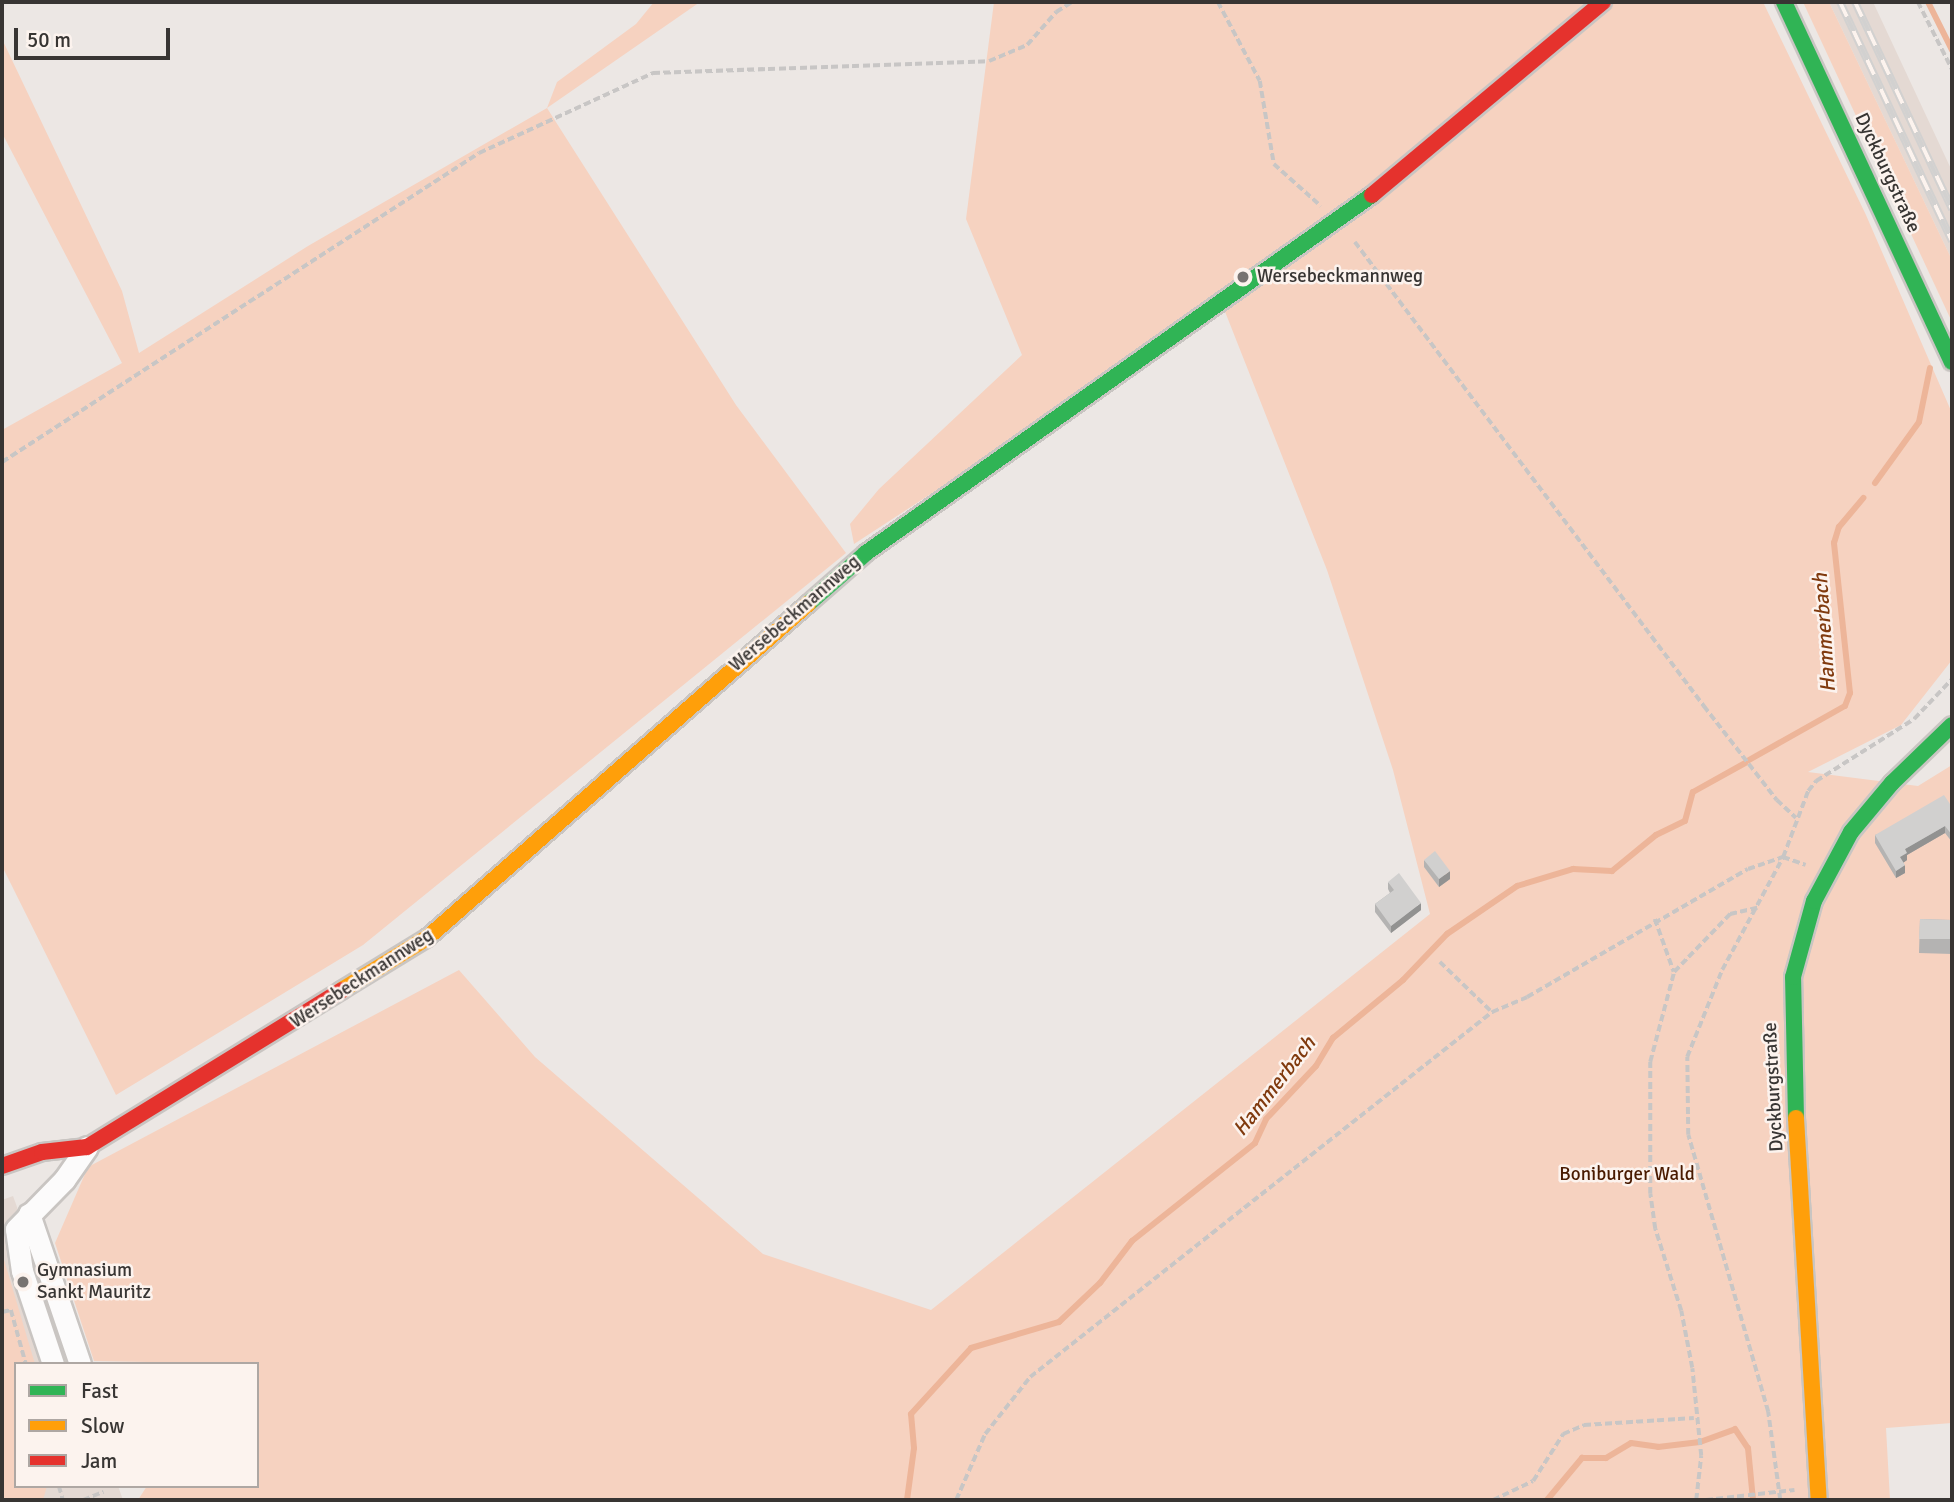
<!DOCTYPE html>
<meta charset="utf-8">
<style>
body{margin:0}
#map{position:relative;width:1954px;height:1502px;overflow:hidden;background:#ece7e4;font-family:Signika,sans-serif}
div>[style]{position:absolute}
.built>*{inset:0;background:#e4d9d3}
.green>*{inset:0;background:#f6d2c0}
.stream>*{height:6px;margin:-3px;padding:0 3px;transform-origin:3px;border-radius:3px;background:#edb599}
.path>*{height:3.5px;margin-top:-1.75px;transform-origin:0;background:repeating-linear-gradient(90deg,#c8c6c5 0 7px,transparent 0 10.5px)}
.roads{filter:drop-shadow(2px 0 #c9c5c2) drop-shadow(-2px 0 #c9c5c2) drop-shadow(0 2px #c9c5c2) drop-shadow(0 -2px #c9c5c2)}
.street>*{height:21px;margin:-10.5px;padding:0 10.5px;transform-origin:10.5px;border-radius:10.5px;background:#fcfbfb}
.fast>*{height:16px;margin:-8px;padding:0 8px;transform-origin:8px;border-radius:8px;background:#30b455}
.slow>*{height:16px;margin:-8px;padding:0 8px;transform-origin:8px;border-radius:8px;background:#ff9f0a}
.jam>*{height:16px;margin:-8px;padding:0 8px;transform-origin:8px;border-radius:8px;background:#e5322d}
.rail>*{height:8px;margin-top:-4px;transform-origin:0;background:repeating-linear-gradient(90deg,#fcf3ee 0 16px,#d2d1d0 0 32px);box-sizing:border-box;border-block:2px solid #d2d1d0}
.wall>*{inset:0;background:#b4b3b2}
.shaded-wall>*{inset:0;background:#929291}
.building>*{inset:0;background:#d1d0cf}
.dots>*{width:19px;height:19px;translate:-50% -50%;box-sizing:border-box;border:4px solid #fcf3ee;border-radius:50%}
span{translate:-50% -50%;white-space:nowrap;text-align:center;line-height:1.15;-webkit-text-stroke:5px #fcf3ee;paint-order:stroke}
.street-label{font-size:19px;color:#383533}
.poi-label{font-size:19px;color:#383533}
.left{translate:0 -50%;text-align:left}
.park-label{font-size:19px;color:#491a00}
.water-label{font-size:21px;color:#803a0e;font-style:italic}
.frame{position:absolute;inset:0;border:4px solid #383533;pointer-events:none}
.legend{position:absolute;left:14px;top:1362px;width:245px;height:126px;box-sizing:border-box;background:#fcf3ee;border:2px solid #aea7a3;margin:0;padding:9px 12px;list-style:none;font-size:21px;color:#383533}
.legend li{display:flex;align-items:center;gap:14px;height:35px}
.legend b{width:35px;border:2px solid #aea7a3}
.scale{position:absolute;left:14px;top:28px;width:156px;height:32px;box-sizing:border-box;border:4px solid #383533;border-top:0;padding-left:9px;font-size:21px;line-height:24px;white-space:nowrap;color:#383533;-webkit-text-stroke:5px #fcf3ee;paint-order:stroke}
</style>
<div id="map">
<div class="built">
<div style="clip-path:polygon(1829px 2px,1873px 2px,1952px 171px,1952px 260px)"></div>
<div style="clip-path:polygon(13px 1196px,74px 1364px,16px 1364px,16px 1486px,118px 1486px,123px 1500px,2px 1500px,2px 1200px)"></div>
</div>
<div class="green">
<div style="clip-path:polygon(654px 2px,700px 2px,547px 108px,736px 405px,846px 553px,363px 945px,116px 1095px,2px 866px,2px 430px,122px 363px,2px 133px,2px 39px,122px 291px,139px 353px,308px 246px,547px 108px,557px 82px,636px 24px)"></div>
<div style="clip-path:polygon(994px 2px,1763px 2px,1866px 215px,1952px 413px,1952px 660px,1901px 725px,1808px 772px,1918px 786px,1952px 765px,1952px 1423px,1886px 1428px,1890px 1500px,138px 1500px,147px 1486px,257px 1486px,257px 1364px,94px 1361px,55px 1243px,88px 1167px,459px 970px,535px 1057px,763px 1254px,931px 1310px,1430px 914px,1393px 770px,1327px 570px,1222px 304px,854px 544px,850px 524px,879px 489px,1022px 355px,966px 219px)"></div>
<div style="clip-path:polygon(1803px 2px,1829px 2px,1952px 260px,1952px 322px)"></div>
<div style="clip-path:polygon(2px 1253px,35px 1364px,16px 1364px,16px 1486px,47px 1486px,43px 1500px,2px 1500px)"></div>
</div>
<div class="stream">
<div style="left:1928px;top:2px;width:54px;rotate:63.4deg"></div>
<div style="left:1875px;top:483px;width:75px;rotate:-54.2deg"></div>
<div style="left:1919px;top:422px;width:55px;rotate:-78.5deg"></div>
<div style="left:1749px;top:760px;width:110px;rotate:-29.4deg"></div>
<div style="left:1845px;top:706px;width:14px;rotate:-69deg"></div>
<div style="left:1850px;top:693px;width:151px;rotate:-96.1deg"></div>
<div style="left:1834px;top:543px;width:17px;rotate:-73deg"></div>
<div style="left:1839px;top:527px;width:38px;rotate:-50deg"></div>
<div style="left:907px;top:1500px;width:52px;rotate:-82.3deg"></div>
<div style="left:914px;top:1448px;width:34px;rotate:-95deg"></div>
<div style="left:911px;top:1414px;width:89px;rotate:-47.7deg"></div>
<div style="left:971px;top:1348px;width:92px;rotate:-16.5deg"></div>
<div style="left:1059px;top:1322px;width:57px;rotate:-43.6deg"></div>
<div style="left:1100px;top:1283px;width:53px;rotate:-52.7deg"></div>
<div style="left:1132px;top:1241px;width:157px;rotate:-38.5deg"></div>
<div style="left:1255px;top:1143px;width:26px;rotate:-65deg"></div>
<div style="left:1266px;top:1119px;width:73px;rotate:-46.7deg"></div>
<div style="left:1316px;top:1066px;width:33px;rotate:-59deg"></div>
<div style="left:1333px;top:1038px;width:91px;rotate:-39.6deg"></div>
<div style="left:1403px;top:980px;width:64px;rotate:-46.3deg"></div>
<div style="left:1447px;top:934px;width:85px;rotate:-34.4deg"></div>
<div style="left:1517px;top:886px;width:59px;rotate:-16.9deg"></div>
<div style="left:1573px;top:869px;width:39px;rotate:3deg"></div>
<div style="left:1612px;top:871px;width:57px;rotate:-39.3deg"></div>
<div style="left:1656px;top:835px;width:32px;rotate:-26deg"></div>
<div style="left:1685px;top:821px;width:30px;rotate:-75deg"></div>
<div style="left:1693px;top:792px;width:60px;rotate:-29.1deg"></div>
<div style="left:1547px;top:1500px;width:55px;rotate:-50.2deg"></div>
<div style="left:1582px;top:1458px;width:24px"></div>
<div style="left:1606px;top:1458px;width:29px;rotate:-31deg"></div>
<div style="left:1631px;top:1443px;width:27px;rotate:8deg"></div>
<div style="left:1658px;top:1447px;width:42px;rotate:-6.8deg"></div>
<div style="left:1700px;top:1442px;width:37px;rotate:-20deg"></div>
<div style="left:1735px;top:1429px;width:23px;rotate:56deg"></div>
<div style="left:1748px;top:1448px;width:52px;rotate:84.5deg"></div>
</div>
<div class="path">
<div style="left:1218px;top:2px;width:89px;rotate:62deg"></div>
<div style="left:1260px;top:81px;width:84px;rotate:80.4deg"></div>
<div style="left:1274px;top:164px;width:63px;rotate:41.8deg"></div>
<div style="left:1918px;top:2px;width:75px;rotate:63.1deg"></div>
<div style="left:1355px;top:242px;width:581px;rotate:53.05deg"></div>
<div style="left:1704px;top:706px;width:119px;rotate:52.2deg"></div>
<div style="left:1777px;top:800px;width:26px;rotate:43deg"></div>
<div style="left:2px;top:462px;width:568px;rotate:-32.94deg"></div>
<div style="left:479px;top:153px;width:192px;rotate:-24.7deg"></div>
<div style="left:653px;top:73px;width:336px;rotate:-2deg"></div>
<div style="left:989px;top:61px;width:41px;rotate:-22.8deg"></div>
<div style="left:1027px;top:45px;width:44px;rotate:-48.7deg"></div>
<div style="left:1056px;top:12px;width:19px;rotate:-32deg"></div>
<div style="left:1655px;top:919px;width:56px;rotate:70.3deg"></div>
<div style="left:1440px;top:962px;width:72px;rotate:43.9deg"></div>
<div style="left:2px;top:1312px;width:9px;rotate:-13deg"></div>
<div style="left:11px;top:1310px;width:56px;rotate:74.5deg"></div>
<div style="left:59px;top:1486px;width:15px;rotate:74deg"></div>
<div style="left:83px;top:1500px;width:22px;rotate:-22deg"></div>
<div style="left:956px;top:1500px;width:72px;rotate:-66.3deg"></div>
<div style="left:985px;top:1434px;width:73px;rotate:-51.7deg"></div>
<div style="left:1030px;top:1377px;width:589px;rotate:-38.31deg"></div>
<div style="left:1492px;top:1012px;width:38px;rotate:-23deg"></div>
<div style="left:1527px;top:997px;width:255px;rotate:-30.1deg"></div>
<div style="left:1748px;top:869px;width:37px;rotate:-19deg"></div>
<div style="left:1783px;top:857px;width:24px;rotate:19deg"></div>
<div style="left:1493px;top:1500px;width:44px;rotate:-25.4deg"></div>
<div style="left:1533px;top:1481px;width:56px;rotate:-57.4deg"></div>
<div style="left:1563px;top:1434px;width:23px;rotate:-23deg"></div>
<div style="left:1584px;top:1425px;width:110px;rotate:-3.6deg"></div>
<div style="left:1696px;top:1500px;width:44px;rotate:-83.5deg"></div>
<div style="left:1701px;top:1456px;width:88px;rotate:-95.8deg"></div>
<div style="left:1692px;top:1368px;width:58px;rotate:-100.9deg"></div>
<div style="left:1681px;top:1311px;width:86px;rotate:-107.6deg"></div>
<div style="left:1655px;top:1229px;width:35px;rotate:-98deg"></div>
<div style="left:1650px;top:1194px;width:132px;rotate:-90deg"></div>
<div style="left:1650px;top:1062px;width:93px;rotate:-75.1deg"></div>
<div style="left:1674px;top:972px;width:81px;rotate:-46deg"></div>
<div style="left:1730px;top:914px;width:28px;rotate:-13deg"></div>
<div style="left:1706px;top:1500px;width:89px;rotate:-6.5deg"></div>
<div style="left:1780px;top:1500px;width:89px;rotate:-97.8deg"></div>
<div style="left:1768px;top:1412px;width:288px;rotate:-106.1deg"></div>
<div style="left:1688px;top:1135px;width:78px;rotate:-90.7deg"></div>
<div style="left:1687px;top:1057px;width:94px;rotate:-68.1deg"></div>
<div style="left:1722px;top:970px;width:128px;rotate:-61.6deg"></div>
<div style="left:1783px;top:857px;width:71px;rotate:-69.3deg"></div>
<div style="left:1808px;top:791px;width:13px;rotate:-51deg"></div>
<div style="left:1816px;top:781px;width:116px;rotate:-32.3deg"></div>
<div style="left:1914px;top:719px;width:55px;rotate:-46.5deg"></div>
</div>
<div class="roads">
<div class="street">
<div style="left:29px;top:1214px;width:158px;rotate:71.2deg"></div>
<div style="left:53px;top:1364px;width:98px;rotate:-108.4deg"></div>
<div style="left:22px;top:1271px;width:42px;rotate:-98.1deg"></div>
<div style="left:16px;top:1229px;width:69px;rotate:-45.6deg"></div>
<div style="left:64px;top:1180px;width:40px;rotate:-55.1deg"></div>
</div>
<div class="fast">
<div style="left:1784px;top:2px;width:397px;rotate:65deg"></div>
<div style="left:808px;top:604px;width:77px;rotate:-41.3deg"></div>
<div style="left:866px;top:553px;width:620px;rotate:-35.28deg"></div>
<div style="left:1796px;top:1118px;width:141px;rotate:-91.2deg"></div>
<div style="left:1793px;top:977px;width:79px;rotate:-74.6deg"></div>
<div style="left:1814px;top:901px;width:78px;rotate:-61.8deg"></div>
<div style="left:1851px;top:832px;width:64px;rotate:-50.1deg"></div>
<div style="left:1892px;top:783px;width:83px;rotate:-44deg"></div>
</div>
<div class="slow">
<div style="left:342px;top:990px;width:100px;rotate:-31.5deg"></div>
<div style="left:427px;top:938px;width:507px;rotate:-41.24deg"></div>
<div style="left:1796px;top:1118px;width:383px;rotate:86.6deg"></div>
</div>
<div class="jam">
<div style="left:1372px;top:195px;width:301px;rotate:-39.9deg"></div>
<div style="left:2px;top:1166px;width:42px;rotate:-19.3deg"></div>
<div style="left:42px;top:1152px;width:45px;rotate:-6.3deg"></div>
<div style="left:87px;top:1147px;width:299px;rotate:-31.6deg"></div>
</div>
</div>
<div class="rail">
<div style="left:1840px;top:2px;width:264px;rotate:64.9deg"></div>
<div style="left:1855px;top:2px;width:229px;rotate:64.9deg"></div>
</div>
<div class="wall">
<div style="clip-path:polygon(1952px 807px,1952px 842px,1945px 833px,1907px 855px,1907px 860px,1903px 863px,1905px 873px,1896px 878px,1875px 843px,1875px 835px)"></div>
<div style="clip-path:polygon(1424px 860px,1450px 879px,1439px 887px,1424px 867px)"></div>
<div style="clip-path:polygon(1388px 882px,1421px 910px,1391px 933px,1375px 912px,1375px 904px,1390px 893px,1388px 889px)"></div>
<div style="clip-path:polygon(1920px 919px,1952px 920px,1952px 954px,1919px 953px)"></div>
</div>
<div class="shaded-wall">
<div style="clip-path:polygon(1945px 826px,1945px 833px,1907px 855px,1907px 860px,1900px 865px,1900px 857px,1905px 849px)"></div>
<div style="clip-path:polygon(1905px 865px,1905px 873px,1896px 878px,1896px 871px)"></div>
<div style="clip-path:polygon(1450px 871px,1450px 879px,1439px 887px,1439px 879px)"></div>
<div style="clip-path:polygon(1421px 903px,1421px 910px,1391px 933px,1391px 926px)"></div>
</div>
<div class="building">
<div style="clip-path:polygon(1944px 795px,1952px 807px,1952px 835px,1945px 826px,1905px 849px,1907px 853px,1900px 857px,1905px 865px,1896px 871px,1875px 835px)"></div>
<div style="clip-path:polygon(1435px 851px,1450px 871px,1439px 879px,1424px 860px)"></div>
<div style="clip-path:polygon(1399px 873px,1421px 903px,1391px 926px,1375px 904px,1394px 890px,1388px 882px)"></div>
<div style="clip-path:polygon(1920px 919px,1952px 920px,1952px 939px,1919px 939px)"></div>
</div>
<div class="dots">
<div style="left:1243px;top:277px;background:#777371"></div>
<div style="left:23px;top:1282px;background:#777371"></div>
</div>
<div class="street-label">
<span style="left:1887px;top:173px;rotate:65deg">Dyckburgstraße</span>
<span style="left:795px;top:614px;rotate:-41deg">Wersebeckmannweg</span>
<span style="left:362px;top:979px;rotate:-33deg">Wersebeckmannweg</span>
<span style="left:1774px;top:1087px;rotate:-93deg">Dyckburgstraße</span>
</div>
<div class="poi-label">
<span class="left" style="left:1257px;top:277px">Wersebeckmannweg</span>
<span class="left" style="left:37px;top:1282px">Gymnasium<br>Sankt Mauritz</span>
</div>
<div class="park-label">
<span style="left:1627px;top:1175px">Boniburger Wald</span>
</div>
<div class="water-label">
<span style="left:1824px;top:633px;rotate:-94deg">Hammerbach</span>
<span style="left:1274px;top:1086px;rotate:-52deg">Hammerbach</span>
</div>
<div class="frame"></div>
<ul class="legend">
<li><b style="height:9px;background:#30b455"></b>Fast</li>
<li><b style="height:9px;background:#ff9f0a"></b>Slow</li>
<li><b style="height:9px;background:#e5322d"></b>Jam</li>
</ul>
<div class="scale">50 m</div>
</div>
